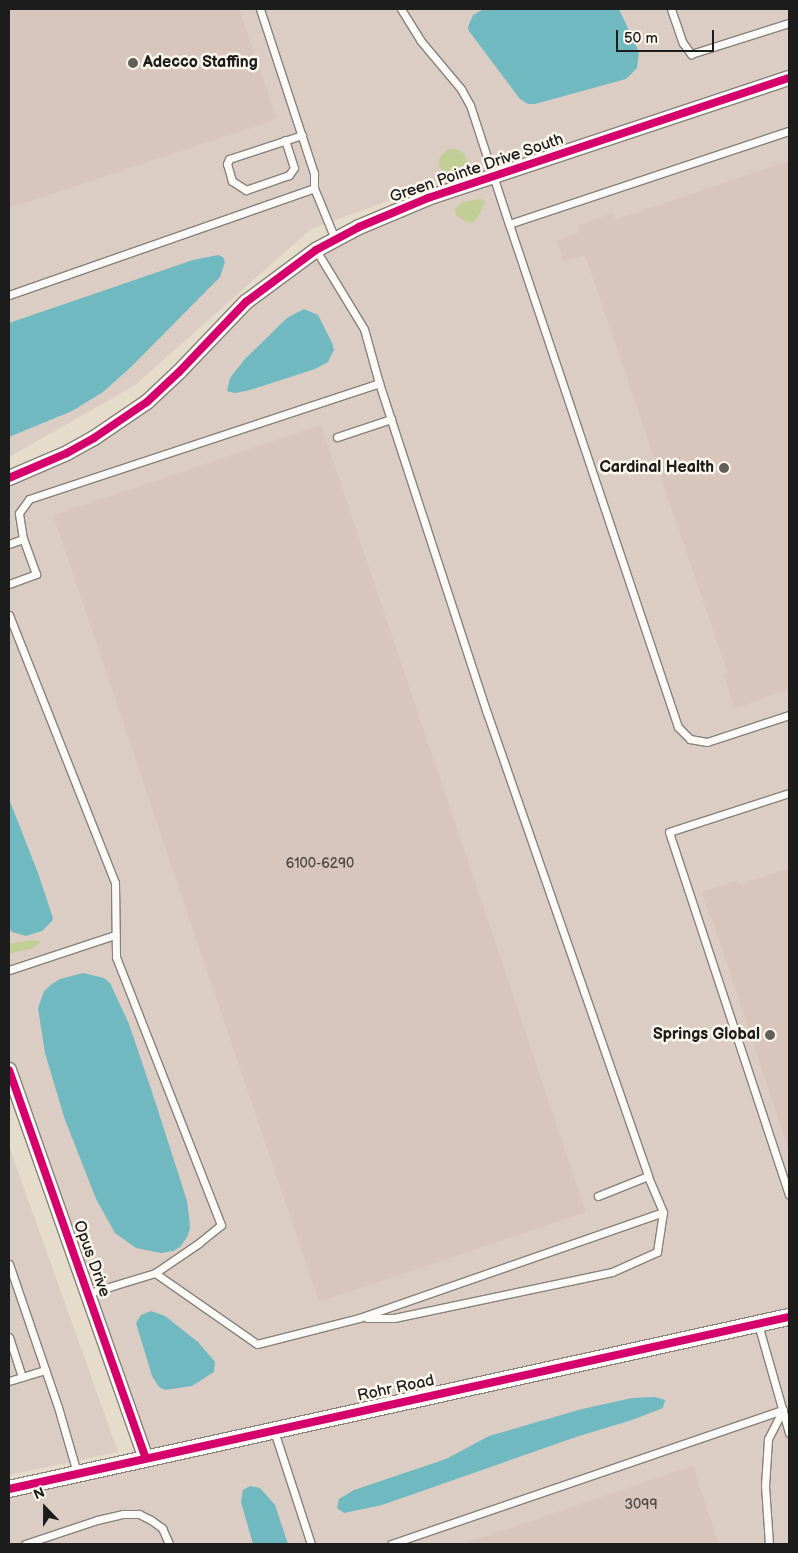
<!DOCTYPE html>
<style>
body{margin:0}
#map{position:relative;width:798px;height:1553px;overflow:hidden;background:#e6dccb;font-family:"Balsamiq Sans",sans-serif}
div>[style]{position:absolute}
.industrial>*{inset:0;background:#dbccc4}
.green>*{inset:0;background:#c1cf97}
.round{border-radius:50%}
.water>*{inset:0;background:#70b9c1}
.building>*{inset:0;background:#d8c6bc}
.roads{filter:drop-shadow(1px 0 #87827a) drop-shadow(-1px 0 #87827a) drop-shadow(0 1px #87827a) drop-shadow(0 -1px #87827a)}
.service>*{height:7px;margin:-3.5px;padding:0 3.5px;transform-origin:3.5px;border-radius:3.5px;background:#fbfaf7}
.minor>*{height:14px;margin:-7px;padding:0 7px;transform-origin:7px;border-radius:7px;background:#fbfaf7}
.tertiary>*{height:16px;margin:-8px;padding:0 8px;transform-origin:8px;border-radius:8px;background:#fbfaf7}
.cycleway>*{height:8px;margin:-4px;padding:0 4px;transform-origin:4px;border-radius:4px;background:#d6006c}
.dots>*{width:14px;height:14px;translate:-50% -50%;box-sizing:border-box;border:2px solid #fbf7ec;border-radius:50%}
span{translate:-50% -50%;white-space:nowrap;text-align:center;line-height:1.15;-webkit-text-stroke:5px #fbf7ec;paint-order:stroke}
.number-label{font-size:14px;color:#4d4846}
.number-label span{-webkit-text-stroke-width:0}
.poi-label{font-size:16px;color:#1c1c1c;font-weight:700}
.left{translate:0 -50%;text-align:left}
.right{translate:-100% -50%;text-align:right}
.street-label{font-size:16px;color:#1c1c1c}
.frame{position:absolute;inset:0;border:10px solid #1c1c1c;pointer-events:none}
.north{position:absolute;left:20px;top:1483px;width:50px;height:50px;-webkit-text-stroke:4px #fbf7ec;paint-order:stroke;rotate:338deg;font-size:14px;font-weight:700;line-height:20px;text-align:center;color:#1c1c1c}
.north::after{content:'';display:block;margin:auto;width:18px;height:22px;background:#1c1c1c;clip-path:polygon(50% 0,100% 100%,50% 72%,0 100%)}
.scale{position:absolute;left:616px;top:30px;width:98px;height:22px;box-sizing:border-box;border:2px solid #1c1c1c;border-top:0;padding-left:6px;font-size:15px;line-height:18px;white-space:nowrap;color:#1c1c1c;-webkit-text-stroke:4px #fbf7ec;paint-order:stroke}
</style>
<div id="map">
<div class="industrial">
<div style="clip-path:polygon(9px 9px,789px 9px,789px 1544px,9px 1544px,9px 1489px,145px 1459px,9px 1070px,9px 478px,121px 420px,281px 274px,428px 198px,424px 188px,311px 229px,134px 386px,9px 457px)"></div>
<div style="clip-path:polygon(9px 1146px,118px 1452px,9px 1475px)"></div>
</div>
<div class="green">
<div class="round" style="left:439px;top:149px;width:28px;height:28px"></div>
<div style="clip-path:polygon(482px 199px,485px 203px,475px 222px,468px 223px,456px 215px,455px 209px,462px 202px)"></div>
<div style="clip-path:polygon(34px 940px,41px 942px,33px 948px,9px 954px,9px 944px)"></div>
</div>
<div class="water">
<div style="clip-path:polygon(484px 9px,619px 9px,639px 52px,637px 68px,626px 79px,535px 104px,528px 104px,520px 99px,469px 31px,468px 27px,473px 15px)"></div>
<div style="clip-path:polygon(218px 255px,223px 257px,225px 262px,220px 277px,131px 367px,103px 392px,72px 411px,9px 437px,9px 323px,193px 260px)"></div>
<div style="clip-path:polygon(304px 309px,318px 315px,332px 343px,334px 350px,328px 362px,315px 369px,250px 390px,235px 393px,227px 391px,230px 378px,245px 359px,287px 318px)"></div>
<div style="clip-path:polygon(9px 799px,38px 873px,53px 918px,52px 921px,42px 931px,26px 936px,12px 932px,9px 928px)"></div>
<div style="clip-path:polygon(83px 973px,104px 978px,110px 983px,129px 1024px,155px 1101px,187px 1201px,189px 1216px,190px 1229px,187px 1237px,180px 1247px,173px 1251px,161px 1253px,136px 1248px,115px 1233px,96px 1199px,64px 1117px,45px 1053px,38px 1008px,44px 991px,52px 984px,60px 979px)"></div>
<div style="clip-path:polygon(151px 1311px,165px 1316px,198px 1342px,215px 1362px,214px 1372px,192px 1386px,165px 1390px,159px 1387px,152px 1376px,136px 1323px,141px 1315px)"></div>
<div style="clip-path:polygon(655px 1397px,665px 1400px,663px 1408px,632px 1420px,579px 1436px,382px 1505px,344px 1513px,337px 1508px,339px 1499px,354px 1490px,446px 1459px,489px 1436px,582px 1409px,632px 1398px)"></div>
<div style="clip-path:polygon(250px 1486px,260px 1488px,275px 1505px,288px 1544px,253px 1544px,241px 1502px,243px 1490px)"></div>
</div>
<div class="building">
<div style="clip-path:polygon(9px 9px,239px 9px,276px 117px,267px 123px,9px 208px)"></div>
<div style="clip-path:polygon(789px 161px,789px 689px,735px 709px,724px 675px,728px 674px,585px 255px,564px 262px,557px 240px,580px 232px,578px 225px,613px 213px,615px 220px)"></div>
<div style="clip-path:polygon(321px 425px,586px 1212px,319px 1302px,53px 515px)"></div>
<div style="clip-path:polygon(789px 868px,789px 1151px,712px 918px,710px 918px,702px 892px,738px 880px,740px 885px)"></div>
<div style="clip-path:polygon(693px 1466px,719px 1544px,462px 1544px)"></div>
</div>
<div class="roads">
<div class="service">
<div style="left:260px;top:9px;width:173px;rotate:71.8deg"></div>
<div style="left:314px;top:173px;width:15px;rotate:90deg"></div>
<div style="left:314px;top:188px;width:55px;rotate:67.6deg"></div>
<div style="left:401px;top:9px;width:36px;rotate:58deg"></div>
<div style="left:420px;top:40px;width:64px;rotate:50.1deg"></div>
<div style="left:461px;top:89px;width:18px;rotate:61deg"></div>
<div style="left:470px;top:105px;width:125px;rotate:71.9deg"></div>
<div style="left:509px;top:224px;width:295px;rotate:-18.4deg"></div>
<div style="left:671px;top:9px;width:36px;rotate:71deg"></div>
<div style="left:683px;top:43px;width:14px;rotate:54deg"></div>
<div style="left:691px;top:54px;width:103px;rotate:-17.6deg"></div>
<div style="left:285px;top:140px;width:29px;rotate:72deg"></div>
<div style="left:294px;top:168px;width:9px;rotate:126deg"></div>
<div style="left:289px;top:175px;width:46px;rotate:160.8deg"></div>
<div style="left:246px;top:190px;width:17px;rotate:-147deg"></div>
<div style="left:232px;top:181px;width:18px;rotate:-106deg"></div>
<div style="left:227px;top:164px;width:5px;rotate:-68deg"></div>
<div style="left:229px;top:159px;width:77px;rotate:-18.2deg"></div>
<div style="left:509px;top:224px;width:531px;rotate:71.43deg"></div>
<div style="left:678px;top:727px;width:17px;rotate:45deg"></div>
<div style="left:690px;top:739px;width:17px;rotate:10deg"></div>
<div style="left:707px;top:742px;width:86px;rotate:-18.2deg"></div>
<div style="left:9px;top:295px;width:323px;rotate:-19.3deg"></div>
<div style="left:379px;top:383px;width:347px;rotate:71.9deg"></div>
<div style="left:487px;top:713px;width:490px;rotate:70.8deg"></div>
<div style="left:337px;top:437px;width:57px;rotate:-18.4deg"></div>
<div style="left:9px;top:544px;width:15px;rotate:-20deg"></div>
<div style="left:23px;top:539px;width:26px;rotate:-99deg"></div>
<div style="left:19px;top:513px;width:17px;rotate:-54deg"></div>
<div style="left:29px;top:499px;width:369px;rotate:-18.3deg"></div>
<div style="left:379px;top:383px;width:56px;rotate:-105.5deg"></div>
<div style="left:364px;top:329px;width:92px;rotate:-121.3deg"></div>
<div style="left:9px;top:584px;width:29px;rotate:-20deg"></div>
<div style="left:36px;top:574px;width:37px;rotate:-110deg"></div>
<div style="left:9px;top:615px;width:288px;rotate:68.4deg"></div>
<div style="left:115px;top:883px;width:74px;rotate:89.2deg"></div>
<div style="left:116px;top:957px;width:288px;rotate:68.6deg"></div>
<div style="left:221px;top:1225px;width:28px;rotate:141deg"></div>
<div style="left:199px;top:1243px;width:53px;rotate:145.7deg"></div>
<div style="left:155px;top:1273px;width:69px;rotate:163.1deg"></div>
<div style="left:789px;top:793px;width:126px;rotate:162deg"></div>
<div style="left:669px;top:832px;width:382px;rotate:71.7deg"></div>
<div style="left:9px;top:970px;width:112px;rotate:-18.3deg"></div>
<div style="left:9px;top:1264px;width:151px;rotate:71.1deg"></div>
<div style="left:58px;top:1407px;width:69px;rotate:73.9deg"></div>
<div style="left:155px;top:1273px;width:124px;rotate:34.8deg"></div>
<div style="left:257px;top:1344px;width:105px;rotate:-14.3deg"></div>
<div style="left:359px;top:1318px;width:322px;rotate:-19.2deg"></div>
<div style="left:663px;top:1212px;width:39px;rotate:-113deg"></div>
<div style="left:648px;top:1176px;width:54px;rotate:158.2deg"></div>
<div style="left:367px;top:1318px;width:27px"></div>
<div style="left:394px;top:1318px;width:223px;rotate:-11.9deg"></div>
<div style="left:612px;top:1272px;width:49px;rotate:-24deg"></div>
<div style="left:657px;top:1252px;width:40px;rotate:-81.5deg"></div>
<div style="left:758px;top:1324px;width:113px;rotate:74.1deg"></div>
<div style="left:9px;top:1337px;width:42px;rotate:72deg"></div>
<div style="left:9px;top:1381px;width:38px;rotate:-17deg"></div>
<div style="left:274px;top:1431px;width:119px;rotate:71.9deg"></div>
<div style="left:25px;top:1544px;width:76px;rotate:-18.4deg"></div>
<div style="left:97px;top:1520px;width:27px;rotate:-13deg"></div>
<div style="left:123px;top:1514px;width:16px"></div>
<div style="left:139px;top:1514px;width:13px;rotate:27deg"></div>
<div style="left:151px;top:1520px;width:14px;rotate:36deg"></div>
<div style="left:162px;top:1528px;width:17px;rotate:66deg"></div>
<div style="left:391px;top:1544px;width:414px;rotate:-18.9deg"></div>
<div style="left:769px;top:1544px;width:58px;rotate:-93.9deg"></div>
<div style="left:765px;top:1486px;width:47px;rotate:-86.3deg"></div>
<div style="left:768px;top:1439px;width:33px;rotate:-63deg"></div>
</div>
<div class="minor">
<div style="left:9px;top:478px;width:63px;rotate:-23.3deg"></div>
<div style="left:67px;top:453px;width:31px;rotate:-29deg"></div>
<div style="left:94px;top:438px;width:64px;rotate:-34.2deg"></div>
<div style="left:147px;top:402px;width:44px;rotate:-43.2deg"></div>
<div style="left:179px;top:372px;width:97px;rotate:-46.3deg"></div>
<div style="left:246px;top:302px;width:87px;rotate:-36.6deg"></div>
<div style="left:316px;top:250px;width:49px;rotate:-28.1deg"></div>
<div style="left:359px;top:227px;width:75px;rotate:-22.8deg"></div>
<div style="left:428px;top:198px;width:380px;rotate:-18.4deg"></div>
<div style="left:9px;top:1070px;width:411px;rotate:70.6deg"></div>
</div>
<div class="tertiary">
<div style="left:9px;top:1489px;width:799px;rotate:-12.44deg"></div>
</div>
</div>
<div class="cycleway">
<div style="left:9px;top:478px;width:63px;rotate:-23.3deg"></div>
<div style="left:67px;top:453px;width:31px;rotate:-29deg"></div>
<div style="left:94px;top:438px;width:64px;rotate:-34.2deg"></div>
<div style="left:147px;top:402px;width:44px;rotate:-43.2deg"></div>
<div style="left:179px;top:372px;width:97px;rotate:-46.3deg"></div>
<div style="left:246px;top:302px;width:87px;rotate:-36.6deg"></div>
<div style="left:316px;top:250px;width:49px;rotate:-28.1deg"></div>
<div style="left:359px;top:227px;width:75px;rotate:-22.8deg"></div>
<div style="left:428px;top:198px;width:380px;rotate:-18.4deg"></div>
<div style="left:9px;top:1070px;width:411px;rotate:70.6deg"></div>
<div style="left:9px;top:1489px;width:799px;rotate:-12.44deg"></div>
</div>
<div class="dots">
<div style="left:133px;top:63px;background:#635f59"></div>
<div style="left:724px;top:468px;background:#635f59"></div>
<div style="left:770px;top:1035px;background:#635f59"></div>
</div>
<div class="number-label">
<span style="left:320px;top:864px">6100-6290</span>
<span style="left:641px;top:1505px">3099</span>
</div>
<div class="poi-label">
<span class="left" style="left:143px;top:63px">Adecco Staffing</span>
<span class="right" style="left:714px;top:468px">Cardinal Health</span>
<span class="right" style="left:760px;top:1035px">Springs Global</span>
</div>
<div class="street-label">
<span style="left:477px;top:169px;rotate:-19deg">Green Pointe Drive South</span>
<span style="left:91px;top:1259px;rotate:70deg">Opus Drive</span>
<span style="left:396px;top:1389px;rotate:-12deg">Rohr Road</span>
</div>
<div class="frame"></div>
<div class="north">N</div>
<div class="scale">50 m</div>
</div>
